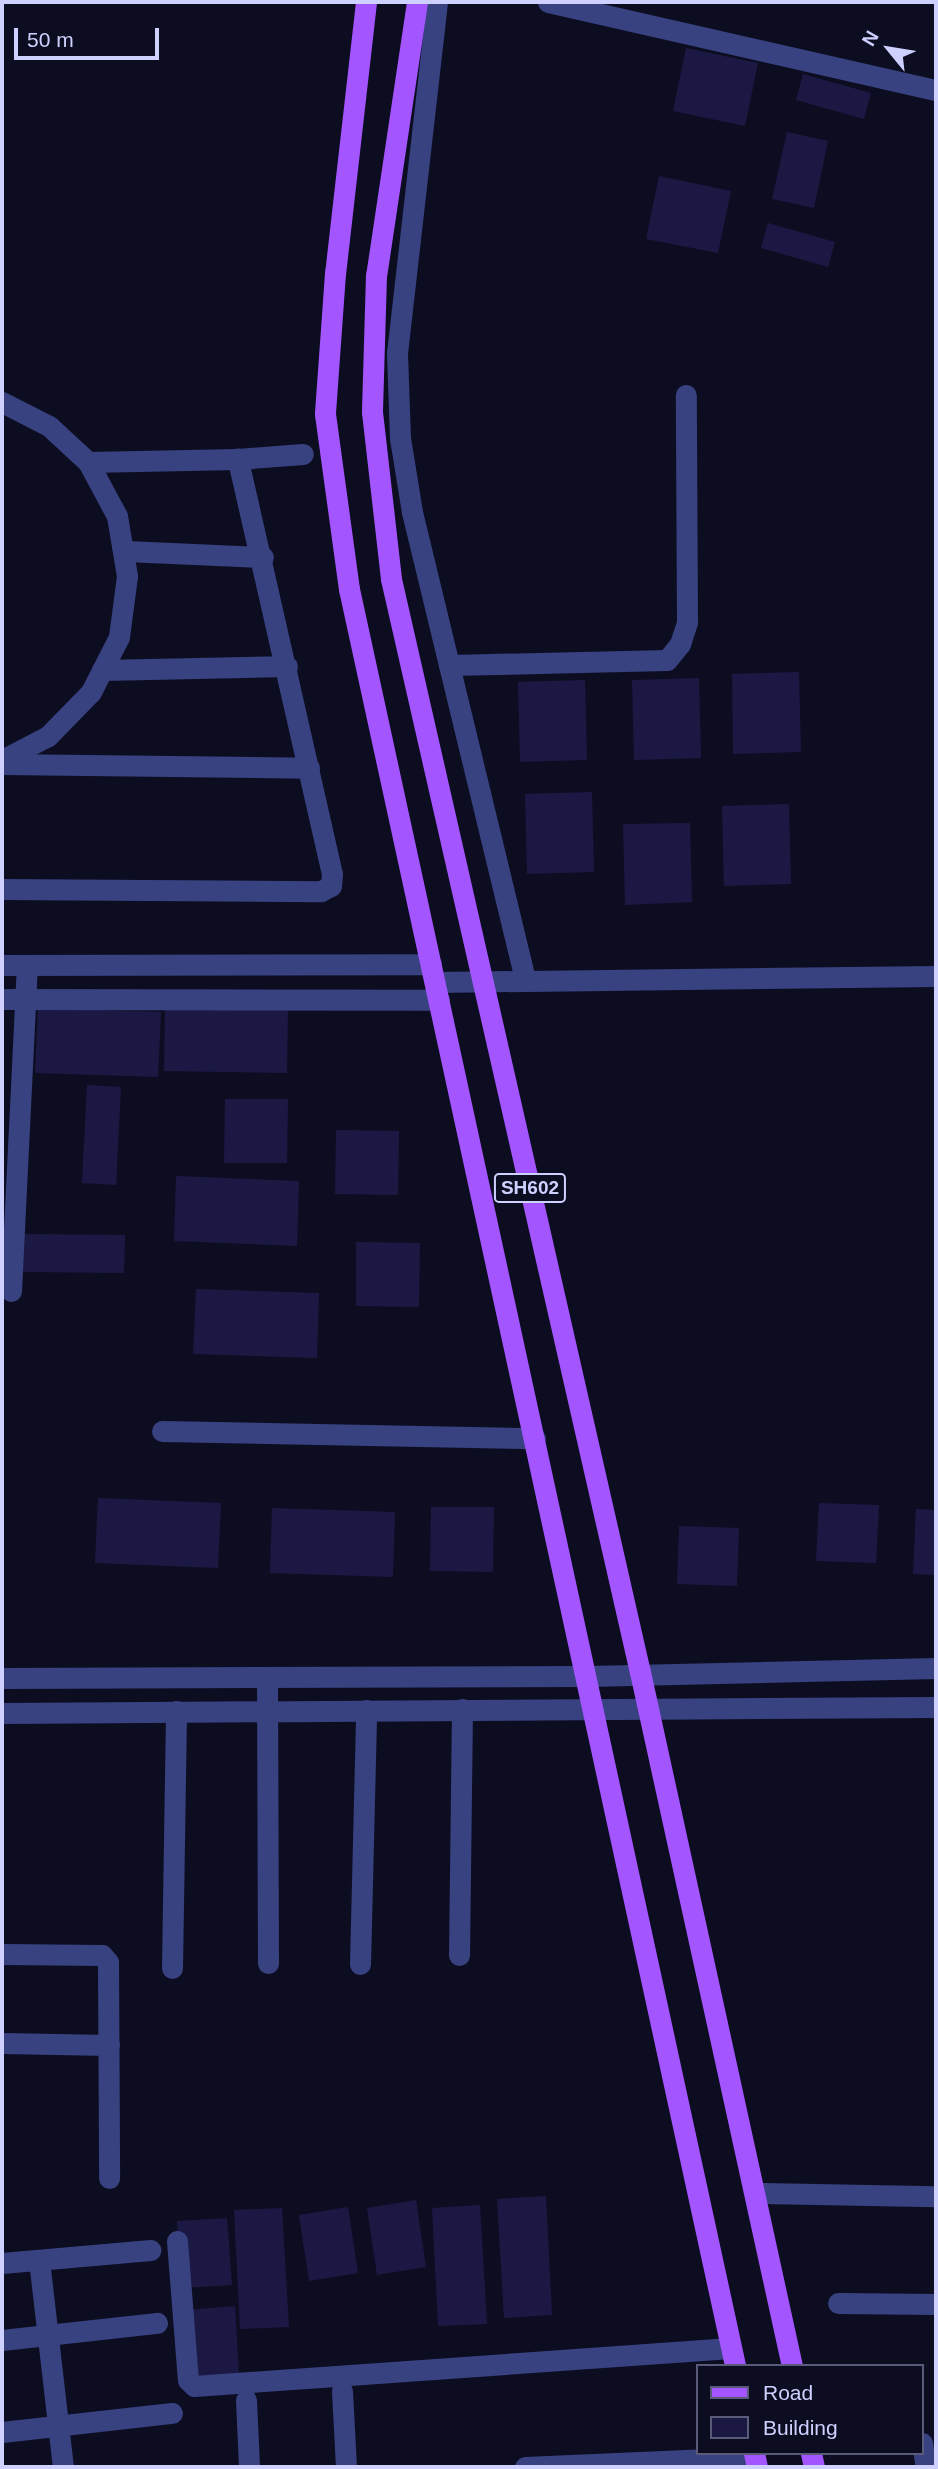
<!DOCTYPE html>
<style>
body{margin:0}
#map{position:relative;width:938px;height:2469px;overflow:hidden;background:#0d0d22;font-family:Arial,sans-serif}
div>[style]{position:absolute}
.building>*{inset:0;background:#1b1943}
.minor>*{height:21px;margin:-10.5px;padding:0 10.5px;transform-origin:10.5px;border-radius:10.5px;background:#384281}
.major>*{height:21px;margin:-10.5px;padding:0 10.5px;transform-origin:10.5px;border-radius:10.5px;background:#a355ff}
span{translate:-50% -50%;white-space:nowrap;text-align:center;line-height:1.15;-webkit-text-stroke:6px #0d0d22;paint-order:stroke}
.shield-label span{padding:2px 5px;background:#0d0d22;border:2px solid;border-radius:5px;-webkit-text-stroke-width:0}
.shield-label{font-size:19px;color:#ced1ff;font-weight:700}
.frame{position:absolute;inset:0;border:4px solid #ced1ff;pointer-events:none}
.legend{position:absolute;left:696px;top:2364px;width:228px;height:91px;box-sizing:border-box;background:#0d0d22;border:2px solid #5a5b7a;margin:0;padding:9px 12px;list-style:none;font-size:21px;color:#ced1ff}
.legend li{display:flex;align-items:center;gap:14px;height:35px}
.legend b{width:35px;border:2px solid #5a5b7a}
.north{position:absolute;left:854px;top:14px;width:70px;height:70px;-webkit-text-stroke:5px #0d0d22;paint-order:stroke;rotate:300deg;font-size:19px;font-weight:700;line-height:28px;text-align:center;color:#ced1ff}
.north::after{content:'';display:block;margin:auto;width:24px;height:32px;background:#ced1ff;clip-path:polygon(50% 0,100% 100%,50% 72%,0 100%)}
.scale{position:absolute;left:14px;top:28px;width:145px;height:32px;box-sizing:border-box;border:4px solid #ced1ff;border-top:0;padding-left:9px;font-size:21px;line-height:24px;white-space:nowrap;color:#ced1ff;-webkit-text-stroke:5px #0d0d22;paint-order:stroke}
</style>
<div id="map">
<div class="building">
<div style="clip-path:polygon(686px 48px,758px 63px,745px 126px,673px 111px)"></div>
<div style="clip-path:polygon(803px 74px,871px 93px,864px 119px,796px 100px)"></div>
<div style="clip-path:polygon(787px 132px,828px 141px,814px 208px,772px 199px)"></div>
<div style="clip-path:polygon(659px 176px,731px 191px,718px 253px,646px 239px)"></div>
<div style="clip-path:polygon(768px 223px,835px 242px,828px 267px,761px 248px)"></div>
<div style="clip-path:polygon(799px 672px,801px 752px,733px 754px,732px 674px)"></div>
<div style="clip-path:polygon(699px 678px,701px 758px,634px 760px,632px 680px)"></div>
<div style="clip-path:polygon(585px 680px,587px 760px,520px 762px,518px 682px)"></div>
<div style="clip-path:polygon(592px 792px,594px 872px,527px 874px,525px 794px)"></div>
<div style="clip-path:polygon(789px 804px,791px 884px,724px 886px,722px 806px)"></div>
<div style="clip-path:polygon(690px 823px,692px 902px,625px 905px,623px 824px)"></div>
<div style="clip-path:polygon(165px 1006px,288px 1008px,287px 1073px,164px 1071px)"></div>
<div style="clip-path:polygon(38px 1008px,161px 1012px,158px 1077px,35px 1073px)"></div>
<div style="clip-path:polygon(87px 1085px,121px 1087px,116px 1185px,82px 1183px)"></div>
<div style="clip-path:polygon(225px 1099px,288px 1099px,287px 1163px,224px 1163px)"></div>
<div style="clip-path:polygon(336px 1130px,399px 1131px,398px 1195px,335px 1194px)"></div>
<div style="clip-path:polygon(176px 1176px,299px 1181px,297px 1246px,174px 1241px)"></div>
<div style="clip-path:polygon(23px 1234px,125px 1235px,124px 1273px,22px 1272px)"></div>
<div style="clip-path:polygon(356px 1242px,420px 1243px,419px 1307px,356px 1306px)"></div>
<div style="clip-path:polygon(196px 1289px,319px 1293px,317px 1358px,193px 1354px)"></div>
<div style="clip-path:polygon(98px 1498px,221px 1503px,218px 1568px,95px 1563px)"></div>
<div style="clip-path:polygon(819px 1503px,879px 1505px,876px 1563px,816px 1561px)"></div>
<div style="clip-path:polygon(431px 1507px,494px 1507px,493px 1572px,430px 1571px)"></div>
<div style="clip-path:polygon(272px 1508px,395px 1512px,393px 1577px,270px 1573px)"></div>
<div style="clip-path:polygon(916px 1509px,936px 1510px,936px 1575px,913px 1574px)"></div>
<div style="clip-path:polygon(679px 1526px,739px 1528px,737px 1586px,677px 1584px)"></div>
<div style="clip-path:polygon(546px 2196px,552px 2315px,504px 2318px,497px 2199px)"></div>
<div style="clip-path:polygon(416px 2200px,426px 2267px,377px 2275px,367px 2208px)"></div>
<div style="clip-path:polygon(480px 2205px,487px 2324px,438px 2326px,432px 2208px)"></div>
<div style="clip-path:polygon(348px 2207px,358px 2273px,309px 2281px,299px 2215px)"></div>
<div style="clip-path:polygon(282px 2208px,289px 2327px,240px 2329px,234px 2210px)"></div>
<div style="clip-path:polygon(227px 2218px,232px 2285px,181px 2288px,177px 2221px)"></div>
<div style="clip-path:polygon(235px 2306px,239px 2373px,189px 2377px,185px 2310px)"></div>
</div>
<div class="minor">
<div style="left:437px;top:2px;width:353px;rotate:96.5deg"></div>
<div style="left:397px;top:353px;width:85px;rotate:88deg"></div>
<div style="left:400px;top:438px;width:75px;rotate:80.8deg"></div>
<div style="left:412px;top:512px;width:480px;rotate:76.4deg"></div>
<div style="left:548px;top:2px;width:398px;rotate:12.8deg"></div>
<div style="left:2px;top:402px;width:53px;rotate:27.1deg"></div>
<div style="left:49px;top:426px;width:53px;rotate:42.7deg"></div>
<div style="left:88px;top:462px;width:61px;rotate:61.8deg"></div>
<div style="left:117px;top:516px;width:61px;rotate:80.5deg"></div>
<div style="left:127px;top:576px;width:62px;rotate:97.5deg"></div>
<div style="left:119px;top:637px;width:62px;rotate:117deg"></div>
<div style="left:91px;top:692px;width:62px;rotate:134.3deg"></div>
<div style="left:48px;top:736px;width:52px;rotate:152.4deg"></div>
<div style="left:238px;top:459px;width:65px;rotate:-4.4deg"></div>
<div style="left:126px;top:551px;width:137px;rotate:2.5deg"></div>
<div style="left:449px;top:665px;width:218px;rotate:-1.3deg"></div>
<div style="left:667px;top:660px;width:21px;rotate:-51deg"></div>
<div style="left:680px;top:644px;width:23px;rotate:-72deg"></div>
<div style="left:687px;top:622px;width:227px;rotate:-90.3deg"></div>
<div style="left:102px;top:670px;width:185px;rotate:-1.2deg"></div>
<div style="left:2px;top:764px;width:307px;rotate:0.7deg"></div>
<div style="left:2px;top:889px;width:319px;rotate:0.4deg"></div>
<div style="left:321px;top:891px;width:11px;rotate:-27deg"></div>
<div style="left:331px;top:886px;width:12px;rotate:-85deg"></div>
<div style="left:332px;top:874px;width:426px;rotate:-102.8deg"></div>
<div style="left:238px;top:459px;width:150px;rotate:178.9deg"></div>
<div style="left:2px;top:965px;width:429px;rotate:-0.1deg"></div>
<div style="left:435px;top:982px;width:501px;rotate:-0.69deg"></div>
<div style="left:2px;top:999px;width:437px;rotate:0.1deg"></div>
<div style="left:11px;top:1291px;width:326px;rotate:-87.2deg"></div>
<div style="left:162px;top:1431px;width:373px;rotate:1.1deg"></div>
<div style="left:267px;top:1677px;width:286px;rotate:89.8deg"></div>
<div style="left:2px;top:1678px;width:586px;rotate:-0.2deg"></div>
<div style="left:588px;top:1676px;width:348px;rotate:-1.3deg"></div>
<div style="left:2px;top:1713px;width:934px;rotate:-0.37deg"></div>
<div style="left:2px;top:1954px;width:100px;rotate:0.6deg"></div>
<div style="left:102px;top:1955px;width:9px;rotate:49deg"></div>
<div style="left:108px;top:1962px;width:216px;rotate:89.7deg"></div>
<div style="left:459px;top:1955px;width:246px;rotate:-89.3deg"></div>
<div style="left:360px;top:1964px;width:254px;rotate:-88.6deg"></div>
<div style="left:172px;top:1968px;width:257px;rotate:-89.1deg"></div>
<div style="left:2px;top:2043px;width:107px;rotate:1.1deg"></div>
<div style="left:756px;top:2193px;width:180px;rotate:1deg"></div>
<div style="left:177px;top:2241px;width:139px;rotate:85.5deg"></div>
<div style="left:188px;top:2380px;width:8px;rotate:45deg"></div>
<div style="left:194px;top:2386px;width:538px;rotate:-4.05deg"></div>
<div style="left:39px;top:2260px;width:208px;rotate:83.4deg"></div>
<div style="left:2px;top:2263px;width:149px;rotate:-5deg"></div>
<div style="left:838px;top:2303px;width:98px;rotate:0.6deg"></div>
<div style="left:2px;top:2340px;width:156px;rotate:-6.3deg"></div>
<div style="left:342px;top:2391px;width:76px;rotate:87deg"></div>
<div style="left:246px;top:2400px;width:67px;rotate:87.4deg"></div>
<div style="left:2px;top:2432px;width:171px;rotate:-6.4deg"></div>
<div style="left:922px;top:2443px;width:24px;rotate:81deg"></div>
<div style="left:525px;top:2467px;width:230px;rotate:-2.5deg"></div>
</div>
<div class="major">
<div style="left:366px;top:2px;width:273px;rotate:96.5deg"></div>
<div style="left:335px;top:273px;width:141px;rotate:94.1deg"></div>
<div style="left:325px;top:414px;width:177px;rotate:82.2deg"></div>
<div style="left:349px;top:589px;width:1818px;rotate:77.74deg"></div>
<div style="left:417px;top:2px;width:276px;rotate:98.5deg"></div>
<div style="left:376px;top:275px;width:137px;rotate:91.7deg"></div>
<div style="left:372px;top:412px;width:168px;rotate:83.5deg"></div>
<div style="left:391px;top:579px;width:1121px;rotate:77.17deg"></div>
<div style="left:640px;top:1672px;width:710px;rotate:77.65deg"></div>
<div style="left:754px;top:2453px;width:14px;rotate:78deg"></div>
<div style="left:811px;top:2453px;width:14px;rotate:78deg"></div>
</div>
<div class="shield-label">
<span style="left:530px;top:1188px">SH602</span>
</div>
<div class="frame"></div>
<ul class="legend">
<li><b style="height:9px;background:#a355ff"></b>Road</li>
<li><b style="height:19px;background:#1b1943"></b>Building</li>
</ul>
<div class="north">N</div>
<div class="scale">50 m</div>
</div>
